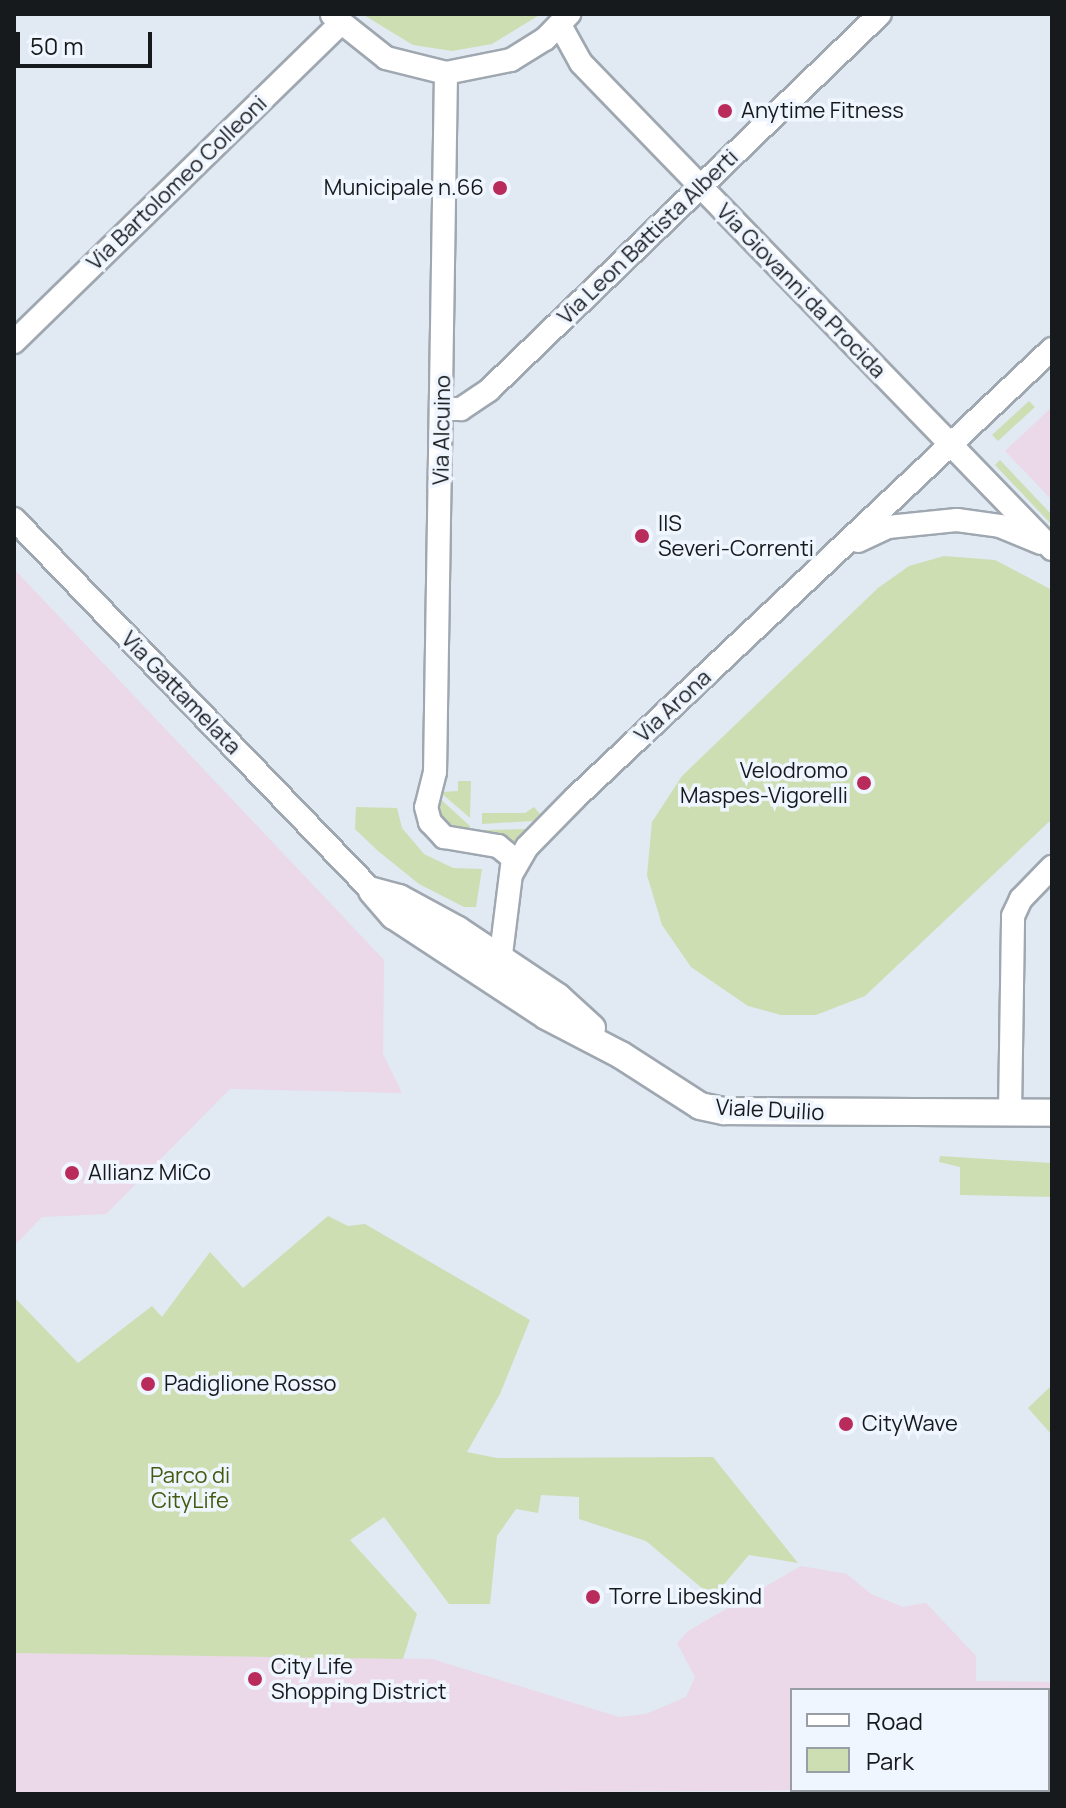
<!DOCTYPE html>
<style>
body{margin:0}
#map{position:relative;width:1066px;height:1808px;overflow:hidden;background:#e1e9f3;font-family:Manrope,sans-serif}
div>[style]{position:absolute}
.commercial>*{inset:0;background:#ebd8e8}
.green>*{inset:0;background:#cddeb3}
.roads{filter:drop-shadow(2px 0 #9fa7b0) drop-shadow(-2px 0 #9fa7b0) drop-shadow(0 2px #9fa7b0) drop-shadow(0 -2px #9fa7b0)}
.minor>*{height:22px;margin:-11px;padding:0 11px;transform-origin:11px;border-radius:11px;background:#fff}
.tertiary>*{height:26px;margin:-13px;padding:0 13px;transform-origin:13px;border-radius:13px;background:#fff}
.dots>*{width:22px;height:22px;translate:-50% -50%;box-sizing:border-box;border:4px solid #f0f6ff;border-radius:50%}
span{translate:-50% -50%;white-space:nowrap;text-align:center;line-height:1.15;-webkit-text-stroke:7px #f0f6ff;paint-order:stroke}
.poi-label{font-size:22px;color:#171a1d}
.left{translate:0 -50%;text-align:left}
.right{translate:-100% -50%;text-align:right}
.street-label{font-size:22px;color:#171a1d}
.park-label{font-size:22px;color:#445a0f}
.frame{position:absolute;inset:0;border:16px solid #171a1d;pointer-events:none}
.legend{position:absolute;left:790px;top:1688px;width:260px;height:104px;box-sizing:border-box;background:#f0f6ff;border:2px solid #999ea5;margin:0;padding:10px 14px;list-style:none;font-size:24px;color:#171a1d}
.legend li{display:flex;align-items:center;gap:16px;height:40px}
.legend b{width:40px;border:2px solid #999ea5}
.scale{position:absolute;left:16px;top:32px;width:136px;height:36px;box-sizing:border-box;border:4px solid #171a1d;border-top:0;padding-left:10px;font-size:24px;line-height:28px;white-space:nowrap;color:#171a1d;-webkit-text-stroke:6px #f0f6ff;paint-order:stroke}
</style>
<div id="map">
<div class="commercial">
<div style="clip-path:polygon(1052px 407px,1052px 500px,1005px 451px)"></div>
<div style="clip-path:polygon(14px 569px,384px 960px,383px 1054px,402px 1093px,230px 1089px,106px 1214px,42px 1217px,14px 1246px)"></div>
<div style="clip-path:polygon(801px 1566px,847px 1574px,871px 1594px,903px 1607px,926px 1603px,976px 1656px,976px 1681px,1052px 1682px,1052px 1778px,1048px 1690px,792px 1690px,792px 1790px,952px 1790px,14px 1794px,14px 1653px,432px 1659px,619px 1717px,646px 1714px,686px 1697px,695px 1677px,677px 1643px,688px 1631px)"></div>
</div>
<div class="green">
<div style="clip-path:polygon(362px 14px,541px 14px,492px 44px,452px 51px,413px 45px)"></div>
<div style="clip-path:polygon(1029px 401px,1035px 407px,998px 441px,992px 435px)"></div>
<div style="clip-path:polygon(1000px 460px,1052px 515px,1052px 525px,995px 465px)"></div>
<div style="clip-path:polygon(944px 556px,995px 560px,1052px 590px,1052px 819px,865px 996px,816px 1015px,781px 1015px,748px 1006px,691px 967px,662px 925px,647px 875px,652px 822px,682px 776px,878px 588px,909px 566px)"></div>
<div style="clip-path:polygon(458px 781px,471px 781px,470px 818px,440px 792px,458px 791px)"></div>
<div style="clip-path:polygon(437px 796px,470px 826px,470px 834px,454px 831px,438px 818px)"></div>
<div style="clip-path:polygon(356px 807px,397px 808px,402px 828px,424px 854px,453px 868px,482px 869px,476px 907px,464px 907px,419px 884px,378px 851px,355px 829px)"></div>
<div style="clip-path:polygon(534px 807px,540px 814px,533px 821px,482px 824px,482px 813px,525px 813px)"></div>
<div style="clip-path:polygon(526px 829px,514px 842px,484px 835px,485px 830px)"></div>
<div style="clip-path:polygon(940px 1156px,1052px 1163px,1052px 1197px,960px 1195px,960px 1167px,939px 1162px)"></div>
<div style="clip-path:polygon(328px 1216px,348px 1226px,365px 1224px,530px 1320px,500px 1394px,467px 1452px,497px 1458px,713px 1457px,798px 1563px,749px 1555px,719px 1590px,703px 1589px,646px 1541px,579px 1519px,579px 1497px,541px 1495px,538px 1513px,516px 1509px,497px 1536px,490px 1604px,449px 1604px,384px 1517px,350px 1540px,417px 1614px,403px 1659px,14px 1653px,14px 1297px,78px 1363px,152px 1306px,162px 1317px,210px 1252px,243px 1288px)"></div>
<div style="clip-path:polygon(1052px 1385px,1052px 1435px,1028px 1408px)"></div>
</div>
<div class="roads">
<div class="minor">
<div style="left:332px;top:15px;width:69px;rotate:38.5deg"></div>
<div style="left:386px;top:58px;width:62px;rotate:14deg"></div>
<div style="left:446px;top:73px;width:66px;rotate:-11.3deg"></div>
<div style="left:511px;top:60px;width:40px;rotate:-32deg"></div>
<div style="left:545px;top:39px;width:35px;rotate:-46deg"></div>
<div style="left:560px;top:25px;width:43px;rotate:61.1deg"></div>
<div style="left:581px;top:63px;width:677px;rotate:45.9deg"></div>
<div style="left:446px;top:73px;width:699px;rotate:90.9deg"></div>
<div style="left:435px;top:772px;width:36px;rotate:104deg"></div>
<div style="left:426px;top:807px;width:16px;rotate:75deg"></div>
<div style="left:430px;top:822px;width:21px;rotate:47deg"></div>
<div style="left:444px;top:837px;width:55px;rotate:9.5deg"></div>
<div style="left:498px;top:846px;width:19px;rotate:39deg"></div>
<div style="left:513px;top:858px;width:114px;rotate:97.1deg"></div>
<div style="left:14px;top:342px;width:455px;rotate:-44.3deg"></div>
<div style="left:442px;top:409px;width:19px"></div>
<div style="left:461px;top:409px;width:34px;rotate:-34deg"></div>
<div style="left:489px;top:390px;width:542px;rotate:-43.88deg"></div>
<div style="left:14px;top:519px;width:516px;rotate:46.1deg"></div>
<div style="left:858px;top:541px;width:33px;rotate:-25deg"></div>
<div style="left:888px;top:527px;width:69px;rotate:-5.8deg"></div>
<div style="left:957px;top:520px;width:43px;rotate:7.9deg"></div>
<div style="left:1000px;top:526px;width:44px;rotate:22.5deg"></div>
<div style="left:512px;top:873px;width:30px;rotate:-60deg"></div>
<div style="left:527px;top:847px;width:69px;rotate:-45.6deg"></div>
<div style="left:575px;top:798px;width:655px;rotate:-43.27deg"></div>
<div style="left:1010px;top:1113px;width:197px;rotate:-89.1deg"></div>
<div style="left:1013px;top:916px;width:19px;rotate:-65deg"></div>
<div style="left:1021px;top:899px;width:45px;rotate:-45.9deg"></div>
</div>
<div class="tertiary">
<div style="left:372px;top:891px;width:33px;rotate:49deg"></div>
<div style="left:394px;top:916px;width:182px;rotate:33.3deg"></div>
<div style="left:546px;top:1016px;width:85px;rotate:27.5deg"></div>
<div style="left:621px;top:1055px;width:94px;rotate:32.8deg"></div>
<div style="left:700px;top:1106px;width:25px;rotate:12deg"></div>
<div style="left:724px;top:1111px;width:328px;rotate:0.3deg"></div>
<div style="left:373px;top:891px;width:27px;rotate:15deg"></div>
<div style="left:399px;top:898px;width:67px;rotate:28.5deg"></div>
<div style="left:458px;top:930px;width:120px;rotate:33.8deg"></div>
<div style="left:558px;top:997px;width:46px;rotate:42.4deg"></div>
</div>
</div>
<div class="dots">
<div style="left:725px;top:111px;background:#b92b5b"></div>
<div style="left:500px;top:188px;background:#b92b5b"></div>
<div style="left:642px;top:536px;background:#b92b5b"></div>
<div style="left:864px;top:783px;background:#b92b5b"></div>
<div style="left:72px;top:1173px;background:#b92b5b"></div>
<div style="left:148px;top:1384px;background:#b92b5b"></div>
<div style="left:846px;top:1424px;background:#b92b5b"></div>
<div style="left:593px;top:1597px;background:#b92b5b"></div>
<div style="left:255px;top:1679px;background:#b92b5b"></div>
</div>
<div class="poi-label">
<span class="left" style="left:741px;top:111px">Anytime Fitness</span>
<span class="right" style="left:484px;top:188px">Municipale n.66</span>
<span class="left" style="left:658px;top:536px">IIS<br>Severi-Correnti</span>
<span class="right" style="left:848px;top:783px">Velodromo<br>Maspes-Vigorelli</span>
<span class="left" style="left:88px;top:1173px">Allianz MiCo</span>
<span class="left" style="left:164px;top:1384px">Padiglione Rosso</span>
<span class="left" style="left:862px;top:1424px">CityWave</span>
<span class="left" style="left:609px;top:1597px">Torre Libeskind</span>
<span class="left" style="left:271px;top:1679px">City Life<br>Shopping District</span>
</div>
<div class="street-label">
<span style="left:177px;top:183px;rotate:-44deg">Via Bartolomeo Colleoni</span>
<span style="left:648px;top:237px;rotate:-44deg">Via Leon Battista Alberti</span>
<span style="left:801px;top:291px;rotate:46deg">Via Giovanni da Procida</span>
<span style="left:442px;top:430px;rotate:-89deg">Via Alcuino</span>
<span style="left:181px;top:693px;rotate:46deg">Via Gattamelata</span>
<span style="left:673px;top:706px;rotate:-43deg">Via Arona</span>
<span style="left:770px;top:1110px;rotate:3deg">Viale Duilio</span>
</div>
<div class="park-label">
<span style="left:190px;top:1488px">Parco di<br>CityLife</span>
</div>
<div class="frame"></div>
<ul class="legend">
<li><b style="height:10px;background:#fff"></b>Road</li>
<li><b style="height:22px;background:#cddeb3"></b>Park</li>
</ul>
<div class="scale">50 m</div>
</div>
